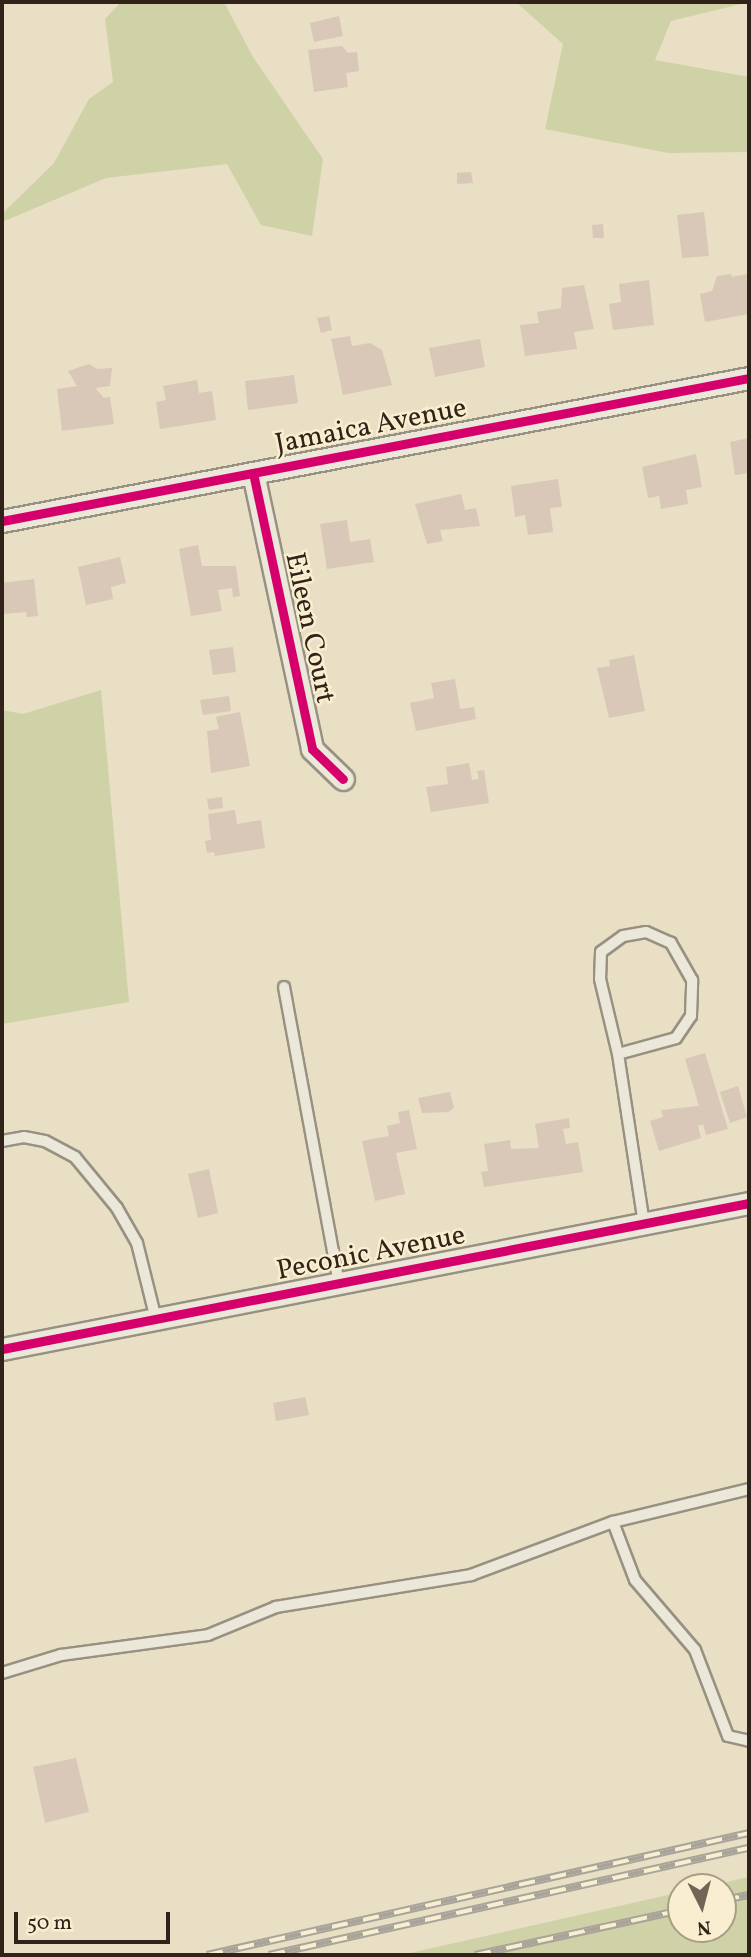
<!DOCTYPE html>
<style>
body{margin:0}
#map{position:relative;width:751px;height:1957px;overflow:hidden;background:#e8dfc5;font-family:Vollkorn,serif}
div>[style]{position:absolute}
.green>*{inset:0;background:#cfd1a7}
.building>*{inset:0;background:#d9c7b8}
.roads{filter:drop-shadow(2px 0 #989182) drop-shadow(-2px 0 #989182) drop-shadow(0 2px #989182) drop-shadow(0 -2px #989182)}
.lane>*{height:10px;margin:-5px;padding:0 5px;transform-origin:5px;border-radius:5px;background:#ebe7d9}
.street>*{height:21px;margin:-10.5px;padding:0 10.5px;transform-origin:10.5px;border-radius:10.5px;background:#ebe7d9}
.rail>*{height:8px;margin-top:-4px;transform-origin:0;background:repeating-linear-gradient(90deg,#f9efd0 0 16px,#a9a49a 0 32px);box-sizing:border-box;border-block:2px solid #a9a49a}
.cycleway>*{height:9px;margin:-4.5px;padding:0 4.5px;transform-origin:4.5px;border-radius:4.5px;background:#d6006c}
span{translate:-50% -50%;white-space:nowrap;text-align:center;line-height:1.15;-webkit-text-stroke:5px #f9efd0;paint-order:stroke}
.street-label{font-size:28px;color:#31231a}
.frame{position:absolute;inset:0;border:4px solid #31231a;pointer-events:none}
.north{position:absolute;left:667px;top:1873px;width:70px;height:70px;box-sizing:border-box;background:#f9efd0;border:2px solid #a99d87;border-radius:50%;rotate:174deg;font-size:19px;font-weight:700;line-height:28px;text-align:center;color:#31231a}
.north::after{content:'';display:block;margin:auto;width:24px;height:32px;background:#716556;clip-path:polygon(50% 0,100% 100%,50% 72%,0 100%)}
.scale{position:absolute;left:14px;top:1912px;width:156px;height:32px;box-sizing:border-box;border:4px solid #31231a;border-top:0;padding-left:9px;font-size:21px;line-height:24px;white-space:nowrap;color:#31231a;-webkit-text-stroke:5px #f9efd0;paint-order:stroke}
</style>
<div id="map">
<div class="green">
<div style="clip-path:polygon(121px 2px,224px 2px,253px 57px,323px 159px,312px 236px,261px 225px,227px 164px,106px 178px,2px 222px,2px 214px,54px 163px,89px 99px,113px 82px,105px 19px)"></div>
<div style="clip-path:polygon(516px 2px,749px 2px,671px 21px,655px 60px,749px 77px,749px 152px,668px 153px,545px 129px,563px 44px)"></div>
<div style="clip-path:polygon(101px 690px,129px 1002px,2px 1024px,2px 710px,23px 714px)"></div>
<div style="clip-path:polygon(749px 1877px,749px 1955px,401px 1955px,681px 1892px,681px 1929px,723px 1929px,723px 1887px,705px 1887px)"></div>
</div>
<div class="building">
<div style="clip-path:polygon(339px 16px,343px 36px,314px 42px,310px 23px)"></div>
<div style="clip-path:polygon(342px 46px,348px 53px,357px 52px,359px 71px,346px 73px,348px 87px,314px 92px,308px 50px)"></div>
<div style="clip-path:polygon(471px 172px,473px 183px,457px 184px,457px 173px)"></div>
<div style="clip-path:polygon(704px 212px,709px 256px,682px 258px,677px 215px)"></div>
<div style="clip-path:polygon(603px 224px,604px 238px,593px 238px,592px 225px)"></div>
<div style="clip-path:polygon(732px 274px,731px 277px,748px 274px,749px 314px,705px 322px,700px 294px,712px 291px,717px 276px)"></div>
<div style="clip-path:polygon(649px 280px,654px 325px,613px 330px,609px 304px,621px 302px,619px 284px)"></div>
<div style="clip-path:polygon(584px 285px,594px 329px,574px 332px,577px 349px,525px 356px,520px 325px,539px 323px,537px 312px,561px 308px,562px 288px)"></div>
<div style="clip-path:polygon(329px 316px,332px 330px,321px 333px,317px 318px)"></div>
<div style="clip-path:polygon(350px 336px,352px 346px,370px 343px,382px 350px,392px 385px,343px 395px,331px 339px)"></div>
<div style="clip-path:polygon(480px 339px,485px 367px,435px 377px,429px 348px)"></div>
<div style="clip-path:polygon(89px 364px,97px 369px,112px 368px,110px 386px,95px 388px,104px 398px,110px 397px,114px 424px,62px 431px,57px 389px,77px 386px,68px 371px)"></div>
<div style="clip-path:polygon(294px 375px,298px 403px,248px 410px,245px 381px)"></div>
<div style="clip-path:polygon(197px 380px,199px 393px,212px 391px,216px 420px,160px 429px,156px 402px,166px 400px,163px 386px)"></div>
<div style="clip-path:polygon(749px 438px,749px 473px,735px 475px,730px 442px)"></div>
<div style="clip-path:polygon(696px 454px,702px 487px,686px 490px,688px 504px,661px 509px,659px 496px,648px 498px,642px 467px)"></div>
<div style="clip-path:polygon(558px 479px,562px 507px,550px 508px,553px 532px,528px 535px,525px 515px,515px 517px,511px 486px)"></div>
<div style="clip-path:polygon(461px 494px,465px 510px,476px 508px,480px 526px,440px 530px,443px 541px,427px 544px,415px 504px)"></div>
<div style="clip-path:polygon(347px 520px,350px 542px,370px 539px,374px 562px,327px 569px,320px 524px)"></div>
<div style="clip-path:polygon(198px 545px,202px 566px,236px 566px,240px 596px,233px 597px,232px 588px,218px 590px,222px 611px,191px 616px,179px 549px)"></div>
<div style="clip-path:polygon(120px 557px,126px 583px,111px 587px,113px 599px,86px 605px,78px 567px)"></div>
<div style="clip-path:polygon(34px 579px,38px 616px,27px 617px,26px 612px,2px 614px,2px 583px)"></div>
<div style="clip-path:polygon(233px 647px,236px 672px,213px 675px,209px 650px)"></div>
<div style="clip-path:polygon(634px 655px,645px 711px,609px 718px,597px 668px,610px 666px,609px 660px)"></div>
<div style="clip-path:polygon(455px 679px,460px 709px,474px 707px,476px 719px,416px 731px,410px 703px,434px 698px,431px 683px)"></div>
<div style="clip-path:polygon(229px 696px,231px 711px,203px 715px,200px 700px)"></div>
<div style="clip-path:polygon(240px 712px,250px 766px,211px 773px,207px 731px,219px 729px,216px 717px)"></div>
<div style="clip-path:polygon(469px 763px,472px 780px,479px 779px,477px 771px,484px 770px,489px 803px,431px 812px,426px 787px,448px 784px,446px 767px)"></div>
<div style="clip-path:polygon(222px 797px,223px 808px,209px 810px,207px 799px)"></div>
<div style="clip-path:polygon(235px 810px,237px 824px,261px 820px,265px 848px,215px 856px,214px 852px,207px 853px,205px 841px,211px 840px,208px 814px)"></div>
<div style="clip-path:polygon(705px 1053px,728px 1129px,706px 1135px,703px 1124px,698px 1126px,701px 1138px,659px 1151px,650px 1121px,663px 1117px,661px 1110px,699px 1106px,685px 1059px)"></div>
<div style="clip-path:polygon(738px 1086px,747px 1117px,730px 1123px,720px 1092px)"></div>
<div style="clip-path:polygon(450px 1092px,454px 1108px,448px 1112px,422px 1113px,418px 1098px)"></div>
<div style="clip-path:polygon(409px 1110px,417px 1149px,396px 1153px,405px 1194px,375px 1201px,362px 1141px,389px 1136px,387px 1126px,400px 1123px,398px 1112px)"></div>
<div style="clip-path:polygon(569px 1118px,570px 1128px,563px 1129px,566px 1144px,578px 1142px,583px 1172px,484px 1187px,481px 1172px,488px 1171px,484px 1144px,510px 1140px,511px 1149px,539px 1148px,535px 1124px)"></div>
<div style="clip-path:polygon(209px 1169px,218px 1213px,198px 1218px,188px 1174px)"></div>
<div style="clip-path:polygon(305px 1397px,309px 1415px,276px 1421px,273px 1403px)"></div>
<div style="clip-path:polygon(76px 1758px,89px 1812px,45px 1823px,33px 1767px)"></div>
</div>
<div class="roads">
<div class="lane">
<div style="left:284px;top:987px;width:301px;rotate:79.5deg"></div>
<div style="left:618px;top:1054px;width:60px;rotate:-15.4deg"></div>
<div style="left:676px;top:1038px;width:27px;rotate:-56deg"></div>
<div style="left:691px;top:1016px;width:36px;rotate:-88deg"></div>
<div style="left:692px;top:980px;width:43px;rotate:-119.6deg"></div>
<div style="left:671px;top:943px;width:27px;rotate:-156deg"></div>
<div style="left:646px;top:932px;width:23px;rotate:170deg"></div>
<div style="left:623px;top:936px;width:27px;rotate:144deg"></div>
<div style="left:601px;top:952px;width:27px;rotate:92deg"></div>
<div style="left:600px;top:979px;width:77px;rotate:76.5deg"></div>
<div style="left:618px;top:1054px;width:172px;rotate:81.3deg"></div>
<div style="left:2px;top:1141px;width:22px;rotate:-10deg"></div>
<div style="left:24px;top:1137px;width:21px;rotate:11deg"></div>
<div style="left:45px;top:1141px;width:34px;rotate:28deg"></div>
<div style="left:75px;top:1157px;width:66px;rotate:50.5deg"></div>
<div style="left:117px;top:1208px;width:40px;rotate:60.3deg"></div>
<div style="left:137px;top:1243px;width:78px;rotate:76deg"></div>
<div style="left:613px;top:1522px;width:62px;rotate:69.2deg"></div>
<div style="left:635px;top:1580px;width:92px;rotate:49.4deg"></div>
<div style="left:695px;top:1650px;width:92px;rotate:69deg"></div>
<div style="left:728px;top:1736px;width:22px;rotate:13deg"></div>
<div style="left:2px;top:1673px;width:62px;rotate:-17deg"></div>
<div style="left:61px;top:1655px;width:148px;rotate:-7.7deg"></div>
<div style="left:208px;top:1635px;width:74px;rotate:-22.4deg"></div>
<div style="left:276px;top:1607px;width:198px;rotate:-9.3deg"></div>
<div style="left:471px;top:1575px;width:152px;rotate:-20.5deg"></div>
<div style="left:613px;top:1522px;width:140px;rotate:-13.6deg"></div>
</div>
<div class="street">
<div style="left:253px;top:473px;width:282px;rotate:77.9deg"></div>
<div style="left:312px;top:749px;width:43px;rotate:44.1deg"></div>
<div style="left:2px;top:521px;width:761px;rotate:-10.84deg"></div>
<div style="left:2px;top:1349px;width:761px;rotate:-11.06deg"></div>
</div>
</div>
<div class="rail">
<div style="left:723px;top:1900px;width:26px;rotate:-11deg"></div>
<div style="left:207px;top:1955px;width:556px;rotate:-12.69deg"></div>
<div style="left:269px;top:1955px;width:492px;rotate:-12.6deg"></div>
<div style="left:475px;top:1955px;width:211px;rotate:-12.3deg"></div>
</div>
<div class="cycleway">
<div style="left:253px;top:473px;width:282px;rotate:77.9deg"></div>
<div style="left:312px;top:749px;width:43px;rotate:44.1deg"></div>
<div style="left:2px;top:521px;width:761px;rotate:-10.84deg"></div>
<div style="left:2px;top:1349px;width:761px;rotate:-11.06deg"></div>
</div>
<div class="street-label">
<span style="left:371px;top:427px;rotate:-11deg">Jamaica Avenue</span>
<span style="left:309px;top:628px;rotate:78deg">Eileen Court</span>
<span style="left:371px;top:1254px;rotate:-11deg">Peconic Avenue</span>
</div>
<div class="frame"></div>
<div class="north">N</div>
<div class="scale">50 m</div>
</div>
